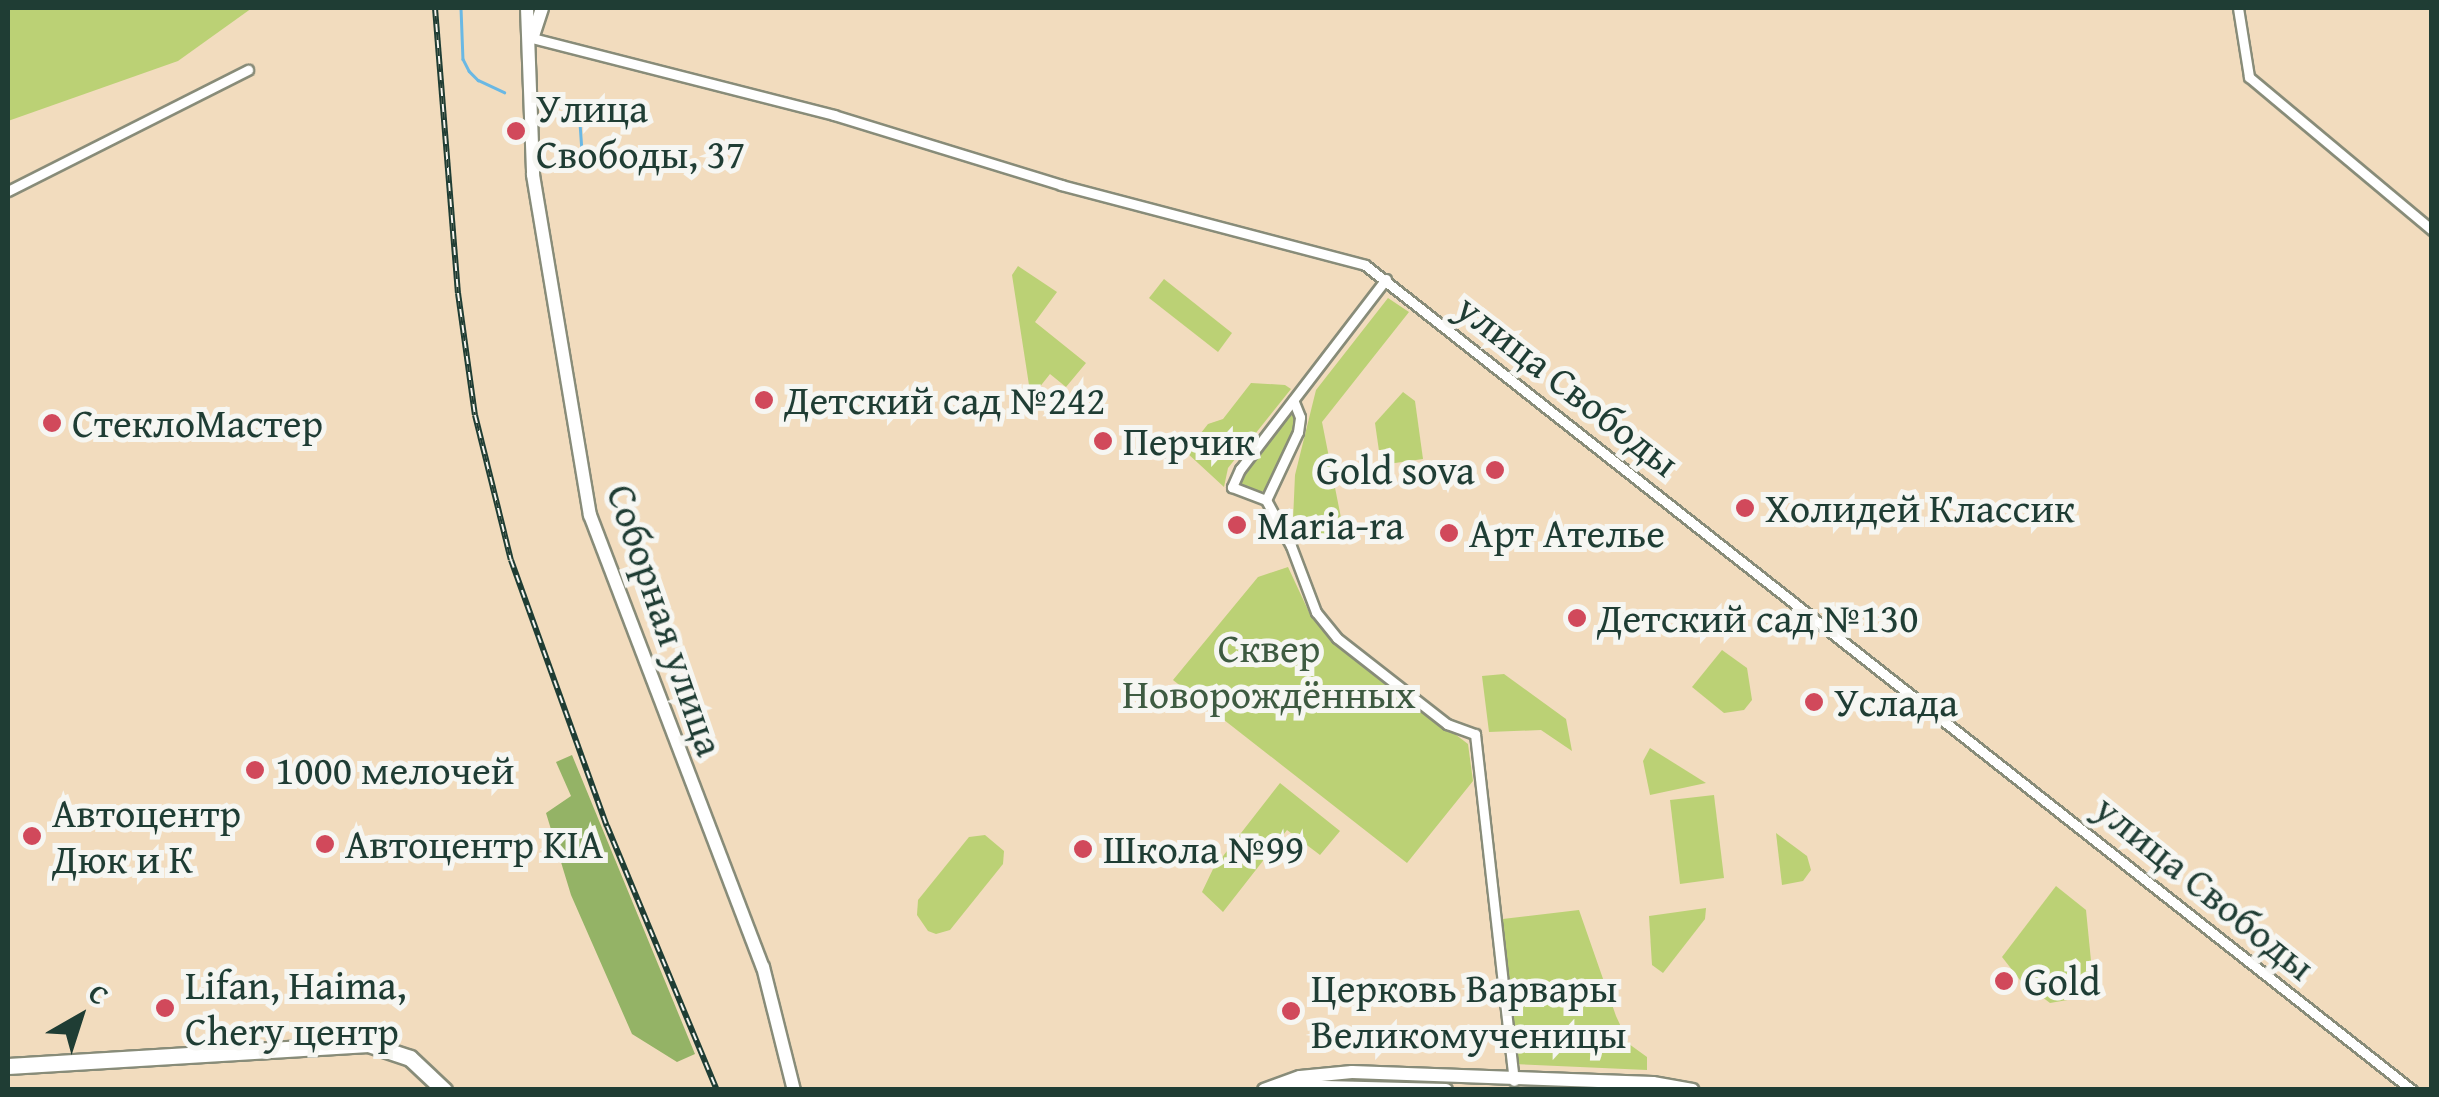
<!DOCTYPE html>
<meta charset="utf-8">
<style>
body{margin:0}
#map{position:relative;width:2439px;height:1097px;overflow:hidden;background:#f2dcbe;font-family:"Gentium Book Plus",serif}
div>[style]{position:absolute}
.green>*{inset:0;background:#bbd175}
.forest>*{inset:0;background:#94b366}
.stream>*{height:2.5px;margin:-1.25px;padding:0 1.25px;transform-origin:1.25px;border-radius:1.25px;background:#6ab8e4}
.roads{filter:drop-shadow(2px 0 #888c79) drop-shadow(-2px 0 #888c79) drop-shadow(0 2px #888c79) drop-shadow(0 -2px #888c79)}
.street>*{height:9px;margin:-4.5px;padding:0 4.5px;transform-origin:4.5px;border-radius:4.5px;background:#fff}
.secondary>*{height:12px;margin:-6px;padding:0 6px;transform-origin:6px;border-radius:6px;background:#fff}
.primary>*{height:15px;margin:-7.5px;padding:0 7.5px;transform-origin:7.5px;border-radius:7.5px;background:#fff}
.rail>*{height:6px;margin-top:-3px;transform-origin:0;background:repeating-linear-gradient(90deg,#f6f6f2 0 8px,#1f3d34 0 16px);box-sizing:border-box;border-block:2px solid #1f3d34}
.dots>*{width:28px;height:28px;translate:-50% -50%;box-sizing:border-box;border:5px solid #f6f6f2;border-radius:50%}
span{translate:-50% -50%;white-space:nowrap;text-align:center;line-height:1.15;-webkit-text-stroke:10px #f6f6f2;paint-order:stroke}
.poi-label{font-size:40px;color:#1f3d34}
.left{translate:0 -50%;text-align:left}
.right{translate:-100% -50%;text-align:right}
.street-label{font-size:40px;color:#1f3d34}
.park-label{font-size:40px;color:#3e5b41}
.frame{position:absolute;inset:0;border:10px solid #1f3d34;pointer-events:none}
.north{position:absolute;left:30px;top:967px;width:100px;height:100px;-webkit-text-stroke:8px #f6f6f2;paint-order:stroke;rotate:39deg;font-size:28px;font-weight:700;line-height:40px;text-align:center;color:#1f3d34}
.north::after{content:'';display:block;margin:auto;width:35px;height:45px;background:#1f3d34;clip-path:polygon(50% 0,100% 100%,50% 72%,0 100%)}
</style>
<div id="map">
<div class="green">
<div style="clip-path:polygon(8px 8px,252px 8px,178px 61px,8px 121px)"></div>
<div style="clip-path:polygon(1018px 266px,1057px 292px,1035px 322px,1086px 363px,1066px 387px,1050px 374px,1031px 398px,1012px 275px)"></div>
<div style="clip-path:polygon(1164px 279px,1232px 333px,1218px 352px,1149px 298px)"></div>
<div style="clip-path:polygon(1388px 298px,1409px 312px,1322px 422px,1344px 533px,1308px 538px,1293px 520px,1295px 475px,1316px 390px)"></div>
<div style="clip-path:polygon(1251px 383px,1285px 385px,1291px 389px,1228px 468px,1224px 487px,1186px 452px,1208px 424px,1223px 419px)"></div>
<div style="clip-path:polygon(1403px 392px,1415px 401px,1423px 459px,1381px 465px,1375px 423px)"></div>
<div style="clip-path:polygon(1292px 407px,1297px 418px,1295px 429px,1265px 491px,1252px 493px,1238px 486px)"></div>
<div style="clip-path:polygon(1288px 567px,1309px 612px,1331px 640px,1468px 744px,1473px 781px,1407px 863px,1173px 680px,1258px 577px)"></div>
<div style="clip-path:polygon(1722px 650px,1747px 668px,1752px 700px,1744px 710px,1724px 713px,1692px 687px)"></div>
<div style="clip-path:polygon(1504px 674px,1566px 719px,1572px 751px,1541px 730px,1489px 732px,1482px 676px)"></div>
<div style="clip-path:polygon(1650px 748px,1706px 783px,1650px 795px,1643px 761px)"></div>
<div style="clip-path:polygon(1280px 783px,1340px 831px,1320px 855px,1287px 830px,1223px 912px,1202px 892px,1213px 869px)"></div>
<div style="clip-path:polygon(1714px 795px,1724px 878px,1680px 884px,1670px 800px)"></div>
<div style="clip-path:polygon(1776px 833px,1807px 856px,1811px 870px,1803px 881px,1782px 885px)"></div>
<div style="clip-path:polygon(985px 835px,1004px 851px,1003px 864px,950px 930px,936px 934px,928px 931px,917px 915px,918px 900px,969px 837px)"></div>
<div style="clip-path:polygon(2056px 886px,2086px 910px,2093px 981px,2079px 998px,2050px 1003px,2020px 980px,2002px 957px)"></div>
<div style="clip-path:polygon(1706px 908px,1705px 919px,1663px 973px,1652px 965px,1649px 916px)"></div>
<div style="clip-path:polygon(1579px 910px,1616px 1016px,1629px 1044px,1647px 1057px,1647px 1070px,1512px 1064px,1494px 920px)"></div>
</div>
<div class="forest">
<div style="clip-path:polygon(572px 755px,695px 1054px,677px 1062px,632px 1034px,571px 895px,546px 813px,571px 796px,556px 762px)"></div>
</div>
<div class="stream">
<div style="left:461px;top:8px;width:51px;rotate:87.8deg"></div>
<div style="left:463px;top:59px;width:13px;rotate:63deg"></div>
<div style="left:469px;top:71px;width:13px;rotate:45deg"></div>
<div style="left:478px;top:80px;width:29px;rotate:25deg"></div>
<div style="left:562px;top:106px;width:25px;rotate:43deg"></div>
<div style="left:580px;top:123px;width:28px;rotate:86deg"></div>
</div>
<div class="roads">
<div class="street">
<div style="left:2238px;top:8px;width:70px;rotate:80.9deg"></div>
<div style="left:2249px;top:77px;width:239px;rotate:39.9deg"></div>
<div style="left:532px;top:38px;width:312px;rotate:14.3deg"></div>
<div style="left:834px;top:115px;width:238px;rotate:17.1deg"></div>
<div style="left:1061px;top:185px;width:314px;rotate:14.7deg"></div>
<div style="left:1365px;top:265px;width:1333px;rotate:38.24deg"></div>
<div style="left:8px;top:191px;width:269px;rotate:-26.8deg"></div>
<div style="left:1386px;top:279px;width:240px;rotate:127.5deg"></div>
<div style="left:1240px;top:469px;width:20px;rotate:114deg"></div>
<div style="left:1232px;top:487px;width:36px;rotate:21deg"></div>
<div style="left:1266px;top:500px;width:52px;rotate:61.5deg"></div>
<div style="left:1291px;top:546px;width:71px;rotate:69.3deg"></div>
<div style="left:1316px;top:612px;width:33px;rotate:51deg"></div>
<div style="left:1337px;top:638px;width:140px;rotate:38deg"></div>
<div style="left:1447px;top:724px;width:30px;rotate:20deg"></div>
<div style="left:1475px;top:734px;width:349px;rotate:83.6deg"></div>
<div style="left:1266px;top:500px;width:75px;rotate:-64.8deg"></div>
<div style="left:1298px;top:432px;width:15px;rotate:-82deg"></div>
<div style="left:1300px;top:417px;width:18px;rotate:-112deg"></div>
</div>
<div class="secondary">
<div style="left:527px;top:8px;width:167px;rotate:87.9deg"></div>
<div style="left:533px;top:175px;width:345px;rotate:80.5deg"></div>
<div style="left:590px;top:515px;width:484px;rotate:69.1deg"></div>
<div style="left:763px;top:967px;width:127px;rotate:75.9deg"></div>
<div style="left:533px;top:36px;width:29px;rotate:-72deg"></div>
<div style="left:1284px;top:1086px;width:162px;rotate:1.4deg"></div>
<div style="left:1264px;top:1090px;width:38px;rotate:-20deg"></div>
<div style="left:1300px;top:1077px;width:52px;rotate:-5.5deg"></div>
<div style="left:1352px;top:1072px;width:301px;rotate:2.1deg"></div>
<div style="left:1653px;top:1083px;width:40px;rotate:10deg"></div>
</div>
<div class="primary">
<div style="left:8px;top:1066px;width:361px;rotate:-3.5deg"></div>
<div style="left:368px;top:1044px;width:44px;rotate:18.4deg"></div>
<div style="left:410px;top:1058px;width:47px;rotate:43.3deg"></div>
</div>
</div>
<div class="rail">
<div style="left:435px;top:8px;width:286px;rotate:85.4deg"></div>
<div style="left:458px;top:293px;width:123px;rotate:82.1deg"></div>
<div style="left:475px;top:415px;width:149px;rotate:76.1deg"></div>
<div style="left:511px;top:560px;width:283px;rotate:70.2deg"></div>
<div style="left:607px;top:826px;width:286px;rotate:67.4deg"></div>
</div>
<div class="dots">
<div style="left:516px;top:131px;background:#d1495b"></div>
<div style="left:764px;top:400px;background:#d1495b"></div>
<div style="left:52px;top:423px;background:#d1495b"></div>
<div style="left:1103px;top:441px;background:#d1495b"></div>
<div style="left:1495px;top:470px;background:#d1495b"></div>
<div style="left:1745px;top:508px;background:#d1495b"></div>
<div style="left:1237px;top:525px;background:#d1495b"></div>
<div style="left:1449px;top:533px;background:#d1495b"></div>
<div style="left:1577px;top:618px;background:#d1495b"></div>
<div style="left:1814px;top:702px;background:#d1495b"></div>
<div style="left:255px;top:770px;background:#d1495b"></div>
<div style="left:32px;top:836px;background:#d1495b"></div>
<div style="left:325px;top:844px;background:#d1495b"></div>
<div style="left:1083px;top:849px;background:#d1495b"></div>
<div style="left:2004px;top:981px;background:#d1495b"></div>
<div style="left:165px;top:1008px;background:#d1495b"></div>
<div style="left:1291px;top:1011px;background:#d1495b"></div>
</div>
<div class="poi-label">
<span class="left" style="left:536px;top:131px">Улица<br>Свободы, 37</span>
<span class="left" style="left:784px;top:400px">Детский сад №242</span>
<span class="left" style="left:72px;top:423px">СтеклоМастер</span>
<span class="left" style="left:1123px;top:441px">Перчик</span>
<span class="right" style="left:1475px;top:470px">Gold sova</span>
<span class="left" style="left:1765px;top:508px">Холидей Классик</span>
<span class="left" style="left:1257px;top:525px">Maria-ra</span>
<span class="left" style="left:1469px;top:533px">Арт Ателье</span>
<span class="left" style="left:1597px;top:618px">Детский сад №130</span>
<span class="left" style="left:1834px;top:702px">Услада</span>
<span class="left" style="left:275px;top:770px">1000 мелочей</span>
<span class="left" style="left:52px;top:836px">Автоцентр<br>Дюк и К</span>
<span class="left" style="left:345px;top:844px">Автоцентр KIA</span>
<span class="left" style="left:1103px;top:849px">Школа №99</span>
<span class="left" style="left:2024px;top:981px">Gold</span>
<span class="left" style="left:185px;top:1008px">Lifan, Haima,<br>Chery центр</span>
<span class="left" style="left:1311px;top:1011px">Церковь Варвары<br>Великомученицы</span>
</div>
<div class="street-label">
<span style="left:1568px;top:385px;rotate:38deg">улица Свободы</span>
<span style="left:666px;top:620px;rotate:71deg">Соборная улица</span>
<span style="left:2205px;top:887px;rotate:39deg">улица Свободы</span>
</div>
<div class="park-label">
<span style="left:1269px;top:671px">Сквер<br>Новорождённых</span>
</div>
<div class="frame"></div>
<div class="north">С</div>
</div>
